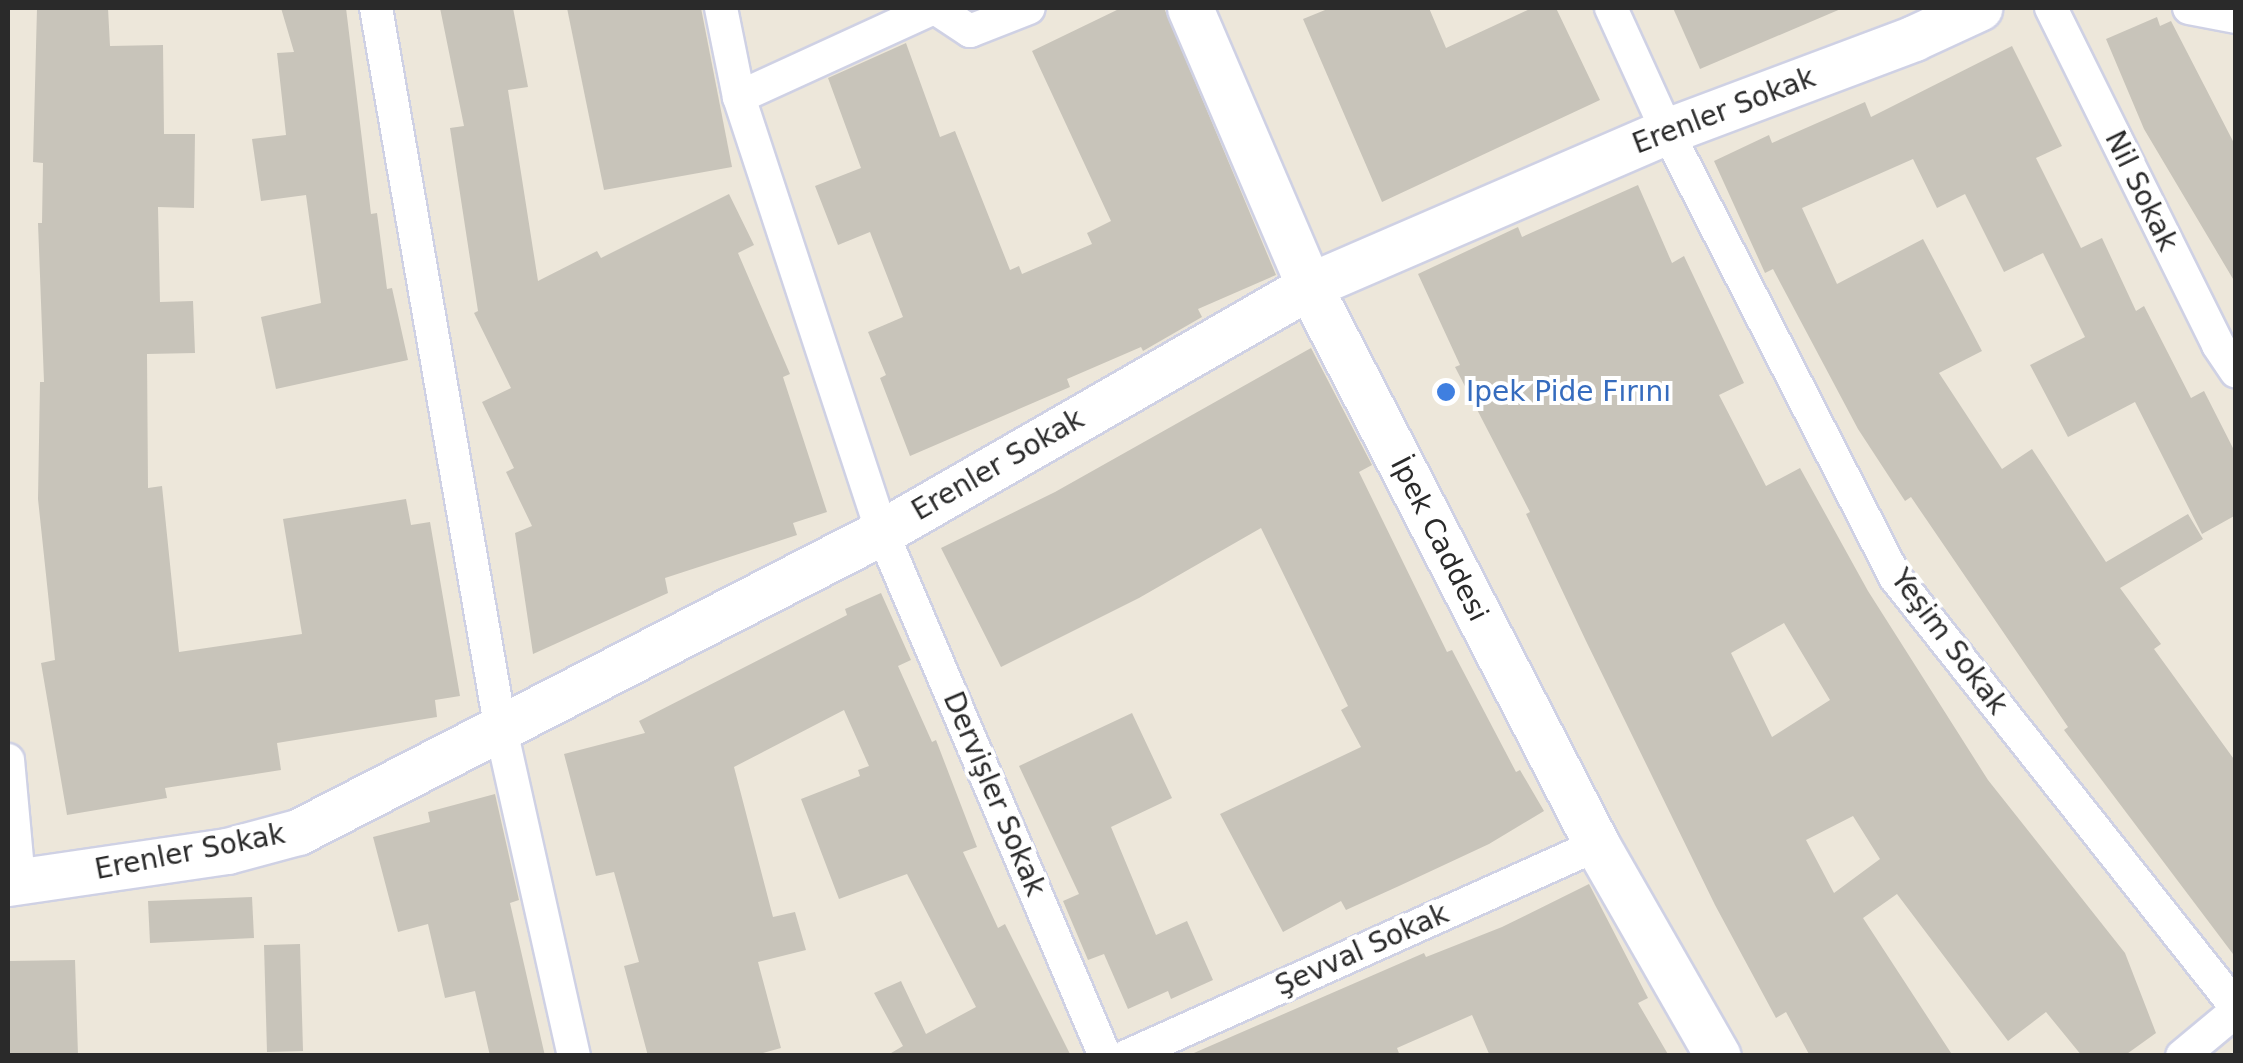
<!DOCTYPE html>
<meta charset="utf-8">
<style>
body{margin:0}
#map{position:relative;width:2243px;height:1063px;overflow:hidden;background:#ede7da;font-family:"DejaVu Sans",sans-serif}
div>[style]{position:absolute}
.building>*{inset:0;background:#c8c4ba}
.roads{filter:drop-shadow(2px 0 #cfd1e4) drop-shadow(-2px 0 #cfd1e4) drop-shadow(0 2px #cfd1e4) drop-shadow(0 -2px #cfd1e4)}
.street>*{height:32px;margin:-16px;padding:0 16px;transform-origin:16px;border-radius:16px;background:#fff}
.secondary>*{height:45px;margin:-22.5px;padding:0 22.5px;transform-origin:22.5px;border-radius:22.5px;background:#fff}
.dots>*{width:28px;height:28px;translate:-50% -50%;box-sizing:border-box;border:5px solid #fff;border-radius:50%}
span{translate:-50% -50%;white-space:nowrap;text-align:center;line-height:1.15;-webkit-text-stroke:8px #fff;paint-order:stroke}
.street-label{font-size:28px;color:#2a2a2a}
.shop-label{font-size:28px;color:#366cbe}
.left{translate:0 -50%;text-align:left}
.frame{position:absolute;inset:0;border:10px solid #2a2a2a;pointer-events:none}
</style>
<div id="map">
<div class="building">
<div style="clip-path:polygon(37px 8px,108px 8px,110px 46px,163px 45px,164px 134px,195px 134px,194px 208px,158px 207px,160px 302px,193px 301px,195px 353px,147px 354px,148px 488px,162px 486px,179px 652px,302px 634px,283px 519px,406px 499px,411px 525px,430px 522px,460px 696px,435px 700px,437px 717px,277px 743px,281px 770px,165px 788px,167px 798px,67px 815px,41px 663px,55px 660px,38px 499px,40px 382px,44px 382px,38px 223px,42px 223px,43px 163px,33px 162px)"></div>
<div style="clip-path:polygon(281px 8px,346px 8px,371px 214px,377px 213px,387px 289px,392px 288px,408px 360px,276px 389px,261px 317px,321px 303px,306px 195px,261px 201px,252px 139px,286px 135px,277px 53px,294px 52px)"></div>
<div style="clip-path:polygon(440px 8px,513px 8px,528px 87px,508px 90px,538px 281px,597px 251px,601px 258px,729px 194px,754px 245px,738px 253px,790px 374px,783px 377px,827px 512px,793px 523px,797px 535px,665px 578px,668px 593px,533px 654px,515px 533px,532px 526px,506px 472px,514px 468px,482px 402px,511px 388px,474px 313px,478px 311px,450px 128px,464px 126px)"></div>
<div style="clip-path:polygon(567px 8px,701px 8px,732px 167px,604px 190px)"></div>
<div style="clip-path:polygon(1121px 8px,1164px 8px,1276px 275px,1198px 309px,1202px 317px,1143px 351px,1141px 347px,1067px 379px,1070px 387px,910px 456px,880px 378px,886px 375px,868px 332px,903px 317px,870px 232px,838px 245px,815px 186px,861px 168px,828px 78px,906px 43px,940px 137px,955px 131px,1010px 270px,1019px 266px,1022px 274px,1092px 244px,1087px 233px,1111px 221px,1032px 51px)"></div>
<div style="clip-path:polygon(1330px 8px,1429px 8px,1446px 48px,1532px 8px,1556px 8px,1600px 100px,1382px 202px,1303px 19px)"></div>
<div style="clip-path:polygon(1673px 8px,1843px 8px,1700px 69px)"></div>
<div style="clip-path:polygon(2157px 17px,2160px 26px,2171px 21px,2236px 147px,2236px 284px,2144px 129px,2106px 39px)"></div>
<div style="clip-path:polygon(2012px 46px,2062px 146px,2036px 158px,2081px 248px,2102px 238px,2136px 311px,2144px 306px,2191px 398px,2204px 391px,2236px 454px,2236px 515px,2202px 534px,2135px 402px,2068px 437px,2030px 365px,2085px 337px,2043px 253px,2004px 272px,1965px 194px,1937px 208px,1913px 159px,1802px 208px,1837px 284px,1923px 239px,1982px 351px,1939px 373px,2002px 469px,2032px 449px,2106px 562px,2188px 514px,2203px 539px,2120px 588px,2161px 644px,2154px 649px,2236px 762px,2236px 958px,2064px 730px,2068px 727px,1911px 497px,1905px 501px,1858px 429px,1773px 269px,1765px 273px,1714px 161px,1769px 135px,1772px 143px,1865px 102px,1871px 117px)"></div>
<div style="clip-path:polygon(evenodd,1638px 185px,1672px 263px,1684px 256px,1744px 383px,1719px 395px,1766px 486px,1800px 468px,1868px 591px,1988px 780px,2125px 953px,2156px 1033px,2124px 1056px,2082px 1056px,2046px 1012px,2008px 1041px,1897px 894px,1863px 918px,1953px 1056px,1810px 1056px,1786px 1012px,1776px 1018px,1715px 905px,1586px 641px,1526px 514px,1530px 512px,1455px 367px,1460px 365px,1418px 274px,1518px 227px,1522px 237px,1638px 185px,1784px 623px,1830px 700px,1772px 737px,1731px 653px,1784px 623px,1638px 185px,1853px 816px,1880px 859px,1834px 893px,1806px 840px,1853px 816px)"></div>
<div style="clip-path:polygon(1311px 348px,1372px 465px,1359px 472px,1447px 652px,1452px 650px,1516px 772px,1520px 770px,1544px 811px,1489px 844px,1399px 886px,1346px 910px,1341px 901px,1283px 932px,1220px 814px,1361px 747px,1341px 710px,1348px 706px,1261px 528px,1139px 598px,1001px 667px,941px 548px,1055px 492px)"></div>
<div style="clip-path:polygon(881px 593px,911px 660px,898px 666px,932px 742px,936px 740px,977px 847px,963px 852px,998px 928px,1005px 924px,1071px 1056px,886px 1056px,903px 1046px,874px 993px,901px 981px,926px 1034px,976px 1007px,907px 874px,839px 899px,801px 799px,860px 776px,858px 770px,869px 766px,844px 710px,734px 767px,773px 917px,795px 912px,806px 950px,758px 962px,781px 1048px,752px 1056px,648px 1056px,624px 966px,639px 962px,614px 872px,596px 876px,564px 754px,645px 733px,639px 721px,847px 615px,845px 609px)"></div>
<div style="clip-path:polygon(1132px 713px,1172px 798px,1111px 827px,1156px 935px,1187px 921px,1213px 980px,1171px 999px,1168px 991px,1128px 1009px,1104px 954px,1088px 960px,1063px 901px,1079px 894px,1019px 766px)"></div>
<div style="clip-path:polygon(495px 794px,519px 900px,510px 903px,545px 1056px,490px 1056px,475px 991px,445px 998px,428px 924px,398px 932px,373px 837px,430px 822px,428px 812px)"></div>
<div style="clip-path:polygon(1589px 884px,1648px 998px,1638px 1003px,1669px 1056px,1490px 1056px,1472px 1015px,1397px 1048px,1400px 1056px,1187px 1056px,1424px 953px,1426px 957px,1502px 927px)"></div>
<div style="clip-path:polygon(252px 897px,254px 938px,150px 943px,148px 901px)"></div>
<div style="clip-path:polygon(300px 944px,303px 1051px,267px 1052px,264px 945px)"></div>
<div style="clip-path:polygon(75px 960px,78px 1056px,8px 1056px,8px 961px)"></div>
</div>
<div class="roads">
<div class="street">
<div style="left:376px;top:8px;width:728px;rotate:80.19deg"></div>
<div style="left:500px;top:725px;width:339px;rotate:77.4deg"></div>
<div style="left:721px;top:8px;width:91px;rotate:78.6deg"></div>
<div style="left:739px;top:97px;width:458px;rotate:71.8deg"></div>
<div style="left:882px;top:532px;width:569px;rotate:66.95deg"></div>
<div style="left:935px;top:8px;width:42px;rotate:33.3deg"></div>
<div style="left:970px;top:31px;width:63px;rotate:-21.3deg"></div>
<div style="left:1611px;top:8px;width:135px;rotate:65.5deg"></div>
<div style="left:1667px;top:131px;width:501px;rotate:62.92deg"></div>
<div style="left:1895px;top:577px;width:549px;rotate:51.58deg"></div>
<div style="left:2051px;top:8px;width:376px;rotate:63.6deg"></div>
<div style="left:2218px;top:345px;width:32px;rotate:56deg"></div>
<div style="left:2189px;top:8px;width:48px;rotate:10.8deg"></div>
<div style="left:739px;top:97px;width:213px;rotate:-24.6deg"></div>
<div style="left:8px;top:760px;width:122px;rotate:84.8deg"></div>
<div style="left:1127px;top:1056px;width:515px;rotate:-24.18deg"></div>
<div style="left:2182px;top:1056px;width:70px;rotate:-39.8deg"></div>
</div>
<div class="secondary">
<div style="left:1190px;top:8px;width:302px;rotate:66.8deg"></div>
<div style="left:1309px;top:286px;width:629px;rotate:62.74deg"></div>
<div style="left:1597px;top:845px;width:243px;rotate:60.2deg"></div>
<div style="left:8px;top:883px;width:221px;rotate:-8.3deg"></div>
<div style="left:227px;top:851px;width:73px;rotate:-15deg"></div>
<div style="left:298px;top:832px;width:657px;rotate:-27.19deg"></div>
<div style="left:882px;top:532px;width:493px;rotate:-29.9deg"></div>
<div style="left:1309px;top:286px;width:390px;rotate:-23.4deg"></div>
<div style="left:1667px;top:131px;width:264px;rotate:-20.6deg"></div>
<div style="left:1914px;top:38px;width:72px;rotate:-24.8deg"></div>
</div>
</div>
<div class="dots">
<div style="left:1446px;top:392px;background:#3f7fe0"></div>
</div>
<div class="street-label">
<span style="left:1724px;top:111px;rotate:-21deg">Erenler Sokak</span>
<span style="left:2141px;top:191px;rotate:64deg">Nil Sokak</span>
<span style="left:998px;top:465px;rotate:-30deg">Erenler Sokak</span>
<span style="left:1439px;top:539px;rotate:63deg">İpek Caddesi</span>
<span style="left:1949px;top:642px;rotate:53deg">Yeşim Sokak</span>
<span style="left:994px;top:794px;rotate:67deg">Dervişler Sokak</span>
<span style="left:190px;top:852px;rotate:-11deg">Erenler Sokak</span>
<span style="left:1362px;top:950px;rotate:-24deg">Şevval Sokak</span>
</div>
<div class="shop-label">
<span class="left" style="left:1466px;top:392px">Ipek Pide Fırını</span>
</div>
<div class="frame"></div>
</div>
